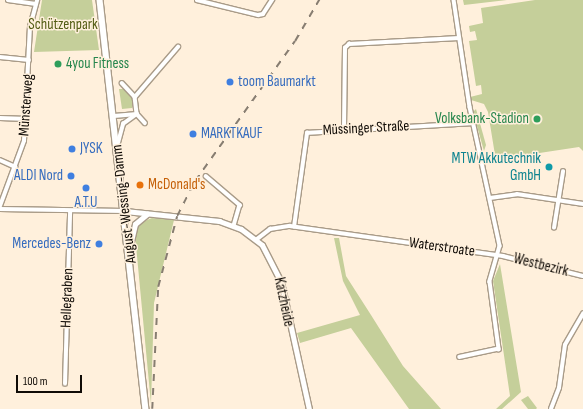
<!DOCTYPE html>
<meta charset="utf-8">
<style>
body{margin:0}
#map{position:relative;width:583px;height:409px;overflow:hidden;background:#fff0dc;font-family:"Sofia Sans Condensed",sans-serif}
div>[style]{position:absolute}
.green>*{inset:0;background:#c5cf9a}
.roads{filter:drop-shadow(1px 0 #a99b88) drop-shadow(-1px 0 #a99b88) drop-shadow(0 1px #a99b88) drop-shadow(0 -1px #a99b88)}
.street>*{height:3.5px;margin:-1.75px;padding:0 1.75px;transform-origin:1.75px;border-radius:1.75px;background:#fff}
.secondary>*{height:5px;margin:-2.5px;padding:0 2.5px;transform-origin:2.5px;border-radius:2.5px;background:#fff}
.primary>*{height:5.5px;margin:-2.75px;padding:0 2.75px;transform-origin:2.75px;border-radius:2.75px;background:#fff}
.rail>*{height:1.5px;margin-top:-0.75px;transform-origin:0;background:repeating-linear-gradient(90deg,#877d71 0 7px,transparent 0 14px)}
.dots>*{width:11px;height:11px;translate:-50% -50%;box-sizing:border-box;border:2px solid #fff0dc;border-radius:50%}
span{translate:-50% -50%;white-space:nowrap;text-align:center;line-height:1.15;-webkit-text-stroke:3px #fff0dc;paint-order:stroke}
.park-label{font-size:15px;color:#535c13}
.leisure-label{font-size:15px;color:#27864d}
.left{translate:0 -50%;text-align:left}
.right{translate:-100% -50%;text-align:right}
.shop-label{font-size:15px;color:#366cbe}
.street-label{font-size:15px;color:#100b06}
.culture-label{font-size:15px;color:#0d838f}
.food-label{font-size:15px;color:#c56008}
.scale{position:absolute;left:16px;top:375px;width:66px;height:18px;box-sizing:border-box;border:2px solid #100b06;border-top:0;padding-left:5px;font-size:12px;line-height:14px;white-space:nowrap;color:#100b06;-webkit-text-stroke:3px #fff0dc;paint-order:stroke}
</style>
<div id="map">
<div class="green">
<div style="clip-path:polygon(42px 0,92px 0,99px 50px,34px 52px)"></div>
<div style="clip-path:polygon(463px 0,507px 0,464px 5px)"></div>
<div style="clip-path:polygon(535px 0,583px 0,583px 151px,579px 147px,500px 159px,495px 155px,488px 112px,484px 104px,471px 100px,470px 97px,482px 94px,481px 85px,476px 86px,469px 41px,477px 40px,475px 31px,470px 32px,469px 26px,483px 23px,481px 8px)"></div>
<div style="clip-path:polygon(119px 89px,125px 89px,133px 100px,132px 108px,122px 109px)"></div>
<div style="clip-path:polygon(476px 109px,486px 145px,484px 151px,473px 112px)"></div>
<div style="clip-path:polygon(152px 218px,174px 220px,154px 303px,151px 404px,135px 235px,140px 223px)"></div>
<div style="clip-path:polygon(334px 238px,339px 238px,346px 276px,371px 315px,403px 366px,441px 409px,409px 409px,351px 328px,300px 343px,297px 333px,360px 315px,343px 281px)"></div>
<div style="clip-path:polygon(500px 264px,521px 392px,502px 409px,496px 409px,510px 396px,493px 281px)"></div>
<div style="clip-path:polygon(528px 396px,537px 408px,536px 409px,528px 409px,521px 400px)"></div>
</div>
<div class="roads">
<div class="street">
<div style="left:8px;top:0;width:28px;rotate:8deg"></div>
<div style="left:197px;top:0;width:63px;rotate:13.8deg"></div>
<div style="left:258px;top:15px;width:5px;rotate:-11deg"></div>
<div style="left:263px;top:14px;width:17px;rotate:-57deg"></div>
<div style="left:454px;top:0;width:108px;rotate:81.5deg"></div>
<div style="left:470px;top:107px;width:142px;rotate:77.8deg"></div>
<div style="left:500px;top:246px;width:37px;rotate:106deg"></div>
<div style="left:490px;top:282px;width:68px;rotate:82.3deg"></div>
<div style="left:499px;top:349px;width:40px;rotate:168deg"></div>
<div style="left:0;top:57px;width:29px;rotate:6deg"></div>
<div style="left:122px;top:83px;width:19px;rotate:47deg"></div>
<div style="left:135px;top:97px;width:17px;rotate:83deg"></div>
<div style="left:135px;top:97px;width:66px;rotate:-49.3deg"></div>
<div style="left:114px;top:116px;width:23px;rotate:-5deg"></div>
<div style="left:137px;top:114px;width:12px;rotate:48deg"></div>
<div style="left:0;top:118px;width:27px;rotate:2deg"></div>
<div style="left:344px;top:129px;width:81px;rotate:-89.3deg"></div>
<div style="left:345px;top:48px;width:6px;rotate:-45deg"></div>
<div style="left:349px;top:44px;width:110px;rotate:-3.1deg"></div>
<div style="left:118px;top:143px;width:20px;rotate:-75deg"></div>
<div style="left:123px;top:124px;width:17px;rotate:-36deg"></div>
<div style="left:0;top:160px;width:17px;rotate:24deg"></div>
<div style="left:206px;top:176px;width:45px;rotate:40.5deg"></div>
<div style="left:240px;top:205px;width:22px;rotate:106deg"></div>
<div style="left:490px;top:198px;width:27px;rotate:-8deg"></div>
<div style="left:517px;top:194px;width:67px;rotate:8.6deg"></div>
<div style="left:0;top:206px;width:69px;rotate:-69.7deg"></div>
<div style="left:24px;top:141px;width:114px;rotate:-87deg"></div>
<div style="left:30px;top:27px;width:28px;rotate:-75deg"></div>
<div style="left:0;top:209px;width:125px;rotate:0.9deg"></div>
<div style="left:294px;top:227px;width:95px;rotate:-82.1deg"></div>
<div style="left:307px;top:133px;width:166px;rotate:-3.4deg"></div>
<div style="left:554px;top:228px;width:57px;rotate:-80.9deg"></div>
<div style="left:256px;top:240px;width:18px;rotate:-38deg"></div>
<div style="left:270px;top:229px;width:20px;rotate:-9deg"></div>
<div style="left:290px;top:226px;width:215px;rotate:8deg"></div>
<div style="left:503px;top:256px;width:82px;rotate:14deg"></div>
<div style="left:65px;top:384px;width:172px;rotate:-88.3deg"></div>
<div style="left:551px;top:409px;width:22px;rotate:-69deg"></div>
<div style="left:559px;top:388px;width:43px;rotate:-82.1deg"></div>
<div style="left:565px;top:345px;width:36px;rotate:-60deg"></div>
</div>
<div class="secondary">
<div style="left:125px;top:211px;width:95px;rotate:6.1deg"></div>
<div style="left:219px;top:221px;width:23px;rotate:20deg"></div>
<div style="left:241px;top:229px;width:26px;rotate:37deg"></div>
<div style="left:262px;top:245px;width:42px;rotate:62.8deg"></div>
<div style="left:281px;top:282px;width:130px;rotate:77.6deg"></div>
<div style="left:129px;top:250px;width:27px;rotate:-77deg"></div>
<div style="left:135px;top:224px;width:16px;rotate:-40deg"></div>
</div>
<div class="primary">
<div style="left:100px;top:0;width:412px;rotate:83.6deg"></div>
</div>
</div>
<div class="rail">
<div style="left:152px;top:409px;width:122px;rotate:-87.2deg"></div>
<div style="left:158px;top:287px;width:73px;rotate:-75deg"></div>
<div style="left:177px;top:216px;width:39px;rotate:-63deg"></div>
<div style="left:195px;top:181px;width:172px;rotate:-54.5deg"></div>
<div style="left:295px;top:41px;width:48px;rotate:-59.7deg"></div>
</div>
<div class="dots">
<div style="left:58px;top:64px;background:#2e9e5b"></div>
<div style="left:230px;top:82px;background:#3f7fe0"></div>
<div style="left:537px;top:119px;background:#2e9e5b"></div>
<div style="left:193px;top:134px;background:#3f7fe0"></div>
<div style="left:72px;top:149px;background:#3f7fe0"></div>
<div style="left:549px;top:167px;background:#0f9aa8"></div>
<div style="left:71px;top:176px;background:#3f7fe0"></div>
<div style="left:140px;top:185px;background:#e8710a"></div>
<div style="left:86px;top:188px;background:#3f7fe0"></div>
<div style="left:99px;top:244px;background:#3f7fe0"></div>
</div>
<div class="park-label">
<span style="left:63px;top:25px">Schützenpark</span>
</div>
<div class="leisure-label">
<span class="left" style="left:66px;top:64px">4you Fitness</span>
<span class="right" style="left:529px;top:119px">Volksbank-Stadion</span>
</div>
<div class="shop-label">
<span class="left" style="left:238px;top:82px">toom Baumarkt</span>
<span class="left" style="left:201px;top:134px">MARKTKAUF</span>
<span class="left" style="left:80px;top:149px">JYSK</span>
<span class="right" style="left:63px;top:176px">ALDI Nord</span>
<span style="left:86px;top:203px">A.T.U</span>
<span class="right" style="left:91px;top:244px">Mercedes-Benz</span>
</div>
<div class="street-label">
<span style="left:26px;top:105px;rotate:-86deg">Münsterweg</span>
<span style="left:366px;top:128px;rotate:-3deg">Müssinger Straße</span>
<span style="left:124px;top:204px;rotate:-97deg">August-Wessing-Damm</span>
<span style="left:442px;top:247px;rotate:8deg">Waterstroate</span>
<span style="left:541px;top:265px;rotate:14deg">Westbezirk</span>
<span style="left:67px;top:298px;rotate:-88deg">Hellegraben</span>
<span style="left:284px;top:302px;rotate:78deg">Katzheide</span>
</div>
<div class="culture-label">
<span class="right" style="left:541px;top:167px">MTW Akkutechnik<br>GmbH</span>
</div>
<div class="food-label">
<span class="left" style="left:148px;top:185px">McDonald's</span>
</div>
<div class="scale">100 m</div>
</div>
